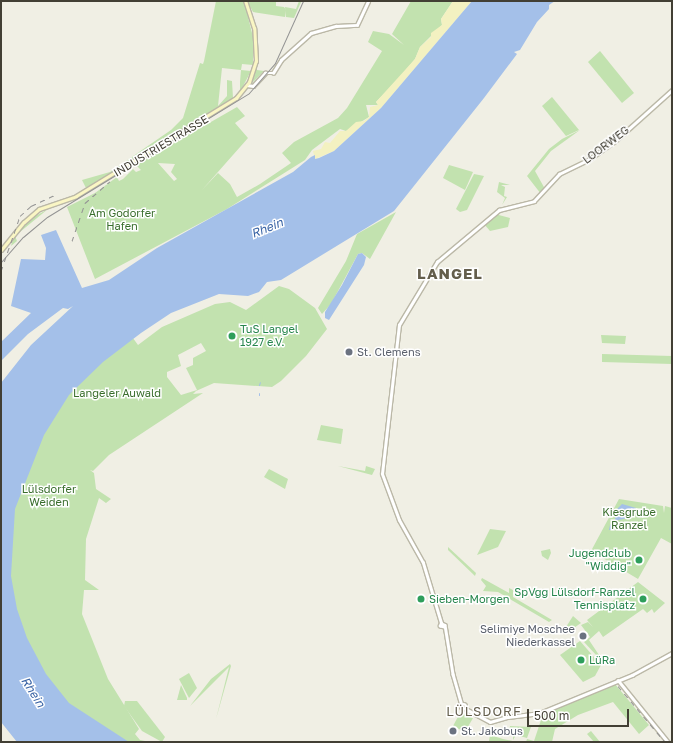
<!DOCTYPE html>
<meta charset="utf-8">
<style>
body{margin:0}
#map{position:relative;width:673px;height:743px;overflow:hidden;background:#f0efe4;font-family:"Golos Text",sans-serif}
div>[style]{position:absolute}
.green>*{inset:0;background:#c2e2af}
.sand>*{inset:0;background:#f3f1c1}
.water>*{inset:0;background:#a4c0e9}
.stream>*{height:1px;margin:-0.5px;padding:0 0.5px;transform-origin:0.5px;border-radius:0.5px;background:#a4c0e9}
.roads{filter:drop-shadow(1px 0 #bbb8a7) drop-shadow(-1px 0 #bbb8a7) drop-shadow(0 1px #bbb8a7) drop-shadow(0 -1px #bbb8a7)}
.tertiary>*{height:2.5px;margin:-1.25px;padding:0 1.25px;transform-origin:1.25px;border-radius:1.25px;background:#fff}
.tertiary>.ring{margin:-1.25px;padding:0;box-sizing:content-box;background:none;border:2.5px solid #fff;border-radius:50%}
.secondary>*{height:3px;margin:-1.5px;padding:0 1.5px;transform-origin:1.5px;border-radius:1.5px;background:#faf6c4}
.tram>*{height:1px;margin:-0.5px;padding:0 0.5px;transform-origin:0.5px;border-radius:0.5px;background:#939393}
.rail>*{height:1px;margin-top:-0.5px;transform-origin:0;background:repeating-linear-gradient(90deg,#939393 0 5px,transparent 0 10px)}
.dots>*{width:11px;height:11px;translate:-50% -50%;box-sizing:border-box;border:2px solid #fff;border-radius:50%}
span{translate:-50% -50%;white-space:nowrap;text-align:center;line-height:1.15;-webkit-text-stroke:3px #fff;paint-order:stroke}
.street-label{font-size:11px;color:#423f34}
.park-label{font-size:11px;color:#3a6e2d}
.leisure-label{font-size:11px;color:#27864d}
.left{translate:0 -50%;text-align:left}
.right{translate:-100% -50%;text-align:right}
.worship-label{font-size:11px;color:#5b616d}
.water-label{font-size:12px;color:#3762a4;font-style:italic}
.quarter-label{font-size:13px;color:#645e4c;letter-spacing:1px}
.district-label{font-size:15px;color:#645e4c;font-weight:700;letter-spacing:1px}
.frame{position:absolute;inset:0;border:2px solid #423f34;pointer-events:none}
.scale{position:absolute;left:527px;top:709px;width:102px;height:18px;box-sizing:border-box;border:2px solid #423f34;border-top:0;padding-left:5px;font-size:12px;line-height:14px;white-space:nowrap;color:#423f34;-webkit-text-stroke:3px #fff;paint-order:stroke}
</style>
<div id="map">
<div class="green">
<div style="clip-path:polygon(216px 1px,244px 1px,253px 37px,253px 65px,242px 64px,241px 70px,222px 68px,218px 106px,227px 96px,227px 80px,232px 81px,233px 98px,86px 188px,82px 180px,110px 172px,171px 130px,183px 118px,200px 63px,203px 64px,204px 61px)"></div>
<div style="clip-path:polygon(247px 1px,276px 1px,276px 6px,284px 7px,286px 10px,285px 17px,253px 12px)"></div>
<div style="clip-path:polygon(299px 1px,301px 2px,294px 18px,286px 17px,285px 7px,296px 9px)"></div>
<div style="clip-path:polygon(evenodd,411px 1px,453px 1px,441px 19px,442px 25px,420px 47px,415px 59px,399px 78px,376px 102px,378px 105px,366px 105px,369px 117px,346px 131px,340px 129px,312px 150px,305px 160px,227px 209px,95px 279px,67px 207px,95px 193px,117px 177px,119px 181px,123px 179px,133px 169px,136px 172px,141px 170px,136px 165px,237px 107px,245px 116px,235px 123px,248px 138px,202px 190px,218px 173px,230px 184px,237px 197px,260px 184px,291px 163px,282px 153px,294px 142px,338px 118px,347px 108px,382px 51px,368px 42px,373px 31px,389px 34px,404px 45px,392px 34px,411px 1px,158px 163px,175px 164px,171px 172px,177px 179px,174px 181px,158px 163px)"></div>
<div style="clip-path:polygon(600px 51px,634px 93px,622px 103px,588px 62px)"></div>
<div style="clip-path:polygon(257px 63px,257px 70px,264px 71px,250px 85px)"></div>
<div style="clip-path:polygon(241px 70px,251px 71px,240px 92px,240px 82px)"></div>
<div style="clip-path:polygon(552px 97px,579px 130px,566px 136px,542px 106px)"></div>
<div style="clip-path:polygon(580px 130px,551px 151px,535px 171px,545px 189px,541px 194px,527px 176px,549px 149px,562px 139px)"></div>
<div style="clip-path:polygon(449px 165px,473px 172px,465px 190px,443px 178px)"></div>
<div style="clip-path:polygon(474px 174px,484px 176px,467px 210px,460px 212px,456px 209px)"></div>
<div style="clip-path:polygon(499px 182px,510px 185px,501px 185px,505px 187px,504px 196px,507px 197px,502px 205px,505px 198px,497px 192px)"></div>
<div style="clip-path:polygon(48px 209px,15px 236px,17px 241px,11px 246px,14px 235px,25px 222px)"></div>
<div style="clip-path:polygon(396px 212px,370px 259px,362px 253px,358px 254px,331px 304px,322px 314px,318px 308px,346px 261px,357px 234px)"></div>
<div style="clip-path:polygon(495px 214px,510px 218px,508px 227px,490px 231px,484px 224px)"></div>
<div style="clip-path:polygon(evenodd,279px 286px,289px 289px,315px 308px,327px 329px,306px 356px,281px 381px,272px 387px,214px 383px,196px 391px,193px 394px,203px 393px,109px 455px,93px 471px,90px 470px,94px 473px,96px 489px,111px 499px,106px 503px,99px 498px,86px 539px,85px 580px,99px 590px,84px 590px,82px 614px,108px 679px,139px 729px,135px 734px,140px 740px,150px 742px,61px 742px,18px 688px,1px 466px,14px 441px,130px 334px,138px 345px,162px 327px,215px 304px,230px 302px,246px 310px,279px 286px,201px 343px,206px 351px,193px 358px,193px 365px,186px 368px,197px 390px,181px 395px,167px 377px,167px 372px,181px 366px,178px 355px,201px 343px)"></div>
<div style="clip-path:polygon(601px 335px,626px 336px,625px 344px,602px 343px)"></div>
<div style="clip-path:polygon(602px 354px,672px 356px,672px 364px,602px 362px)"></div>
<div style="clip-path:polygon(321px 425px,343px 429px,341px 444px,317px 440px)"></div>
<div style="clip-path:polygon(338px 466px,365px 471px,366px 466px,375px 469px,372px 475px)"></div>
<div style="clip-path:polygon(269px 469px,288px 479px,285px 489px,264px 477px)"></div>
<div style="clip-path:polygon(619px 499px,663px 506px,664px 513px,665px 506px,672px 508px,672px 544px,661px 538px,638px 579px,591px 551px)"></div>
<div style="clip-path:polygon(490px 529px,506px 531px,498px 547px,477px 555px)"></div>
<div style="clip-path:polygon(448px 547px,476px 573px,475px 576px,448px 550px)"></div>
<div style="clip-path:polygon(550px 549px,551px 553px,548px 560px,542px 556px,541px 551px)"></div>
<div style="clip-path:polygon(482px 578px,509px 593px,509px 588px,513px 590px,513px 597px,552px 620px,549px 622px,498px 592px,483px 591px,486px 586px,481px 580px)"></div>
<div style="clip-path:polygon(638px 582px,665px 603px,654px 613px,652px 609px,647px 613px,643px 609px,603px 637px,599px 631px,589px 640px,599px 655px,597px 656px,584px 642px,590px 637px,581px 625px,588px 622px,593px 627px,587px 620px)"></div>
<div style="clip-path:polygon(573px 616px,581px 623px,571px 630px,566px 627px)"></div>
<div style="clip-path:polygon(580px 641px,601px 665px,595px 676px,583px 682px,560px 655px)"></div>
<div style="clip-path:polygon(230px 664px,231px 666px,216px 719px,229px 667px,190px 706px,211px 679px)"></div>
<div style="clip-path:polygon(189px 673px,197px 688px,189px 698px,179px 679px)"></div>
<div style="clip-path:polygon(615px 684px,649px 725px,639px 734px,613px 702px,578px 715px,555px 729px,552px 742px,526px 742px,527px 739px,534px 741px,543px 714px)"></div>
<div style="clip-path:polygon(181px 685px,187px 698px,187px 700px,177px 700px)"></div>
<div style="clip-path:polygon(137px 701px,165px 737px,162px 742px,142px 731px,124px 706px,125px 701px)"></div>
<div style="clip-path:polygon(460px 713px,473px 718px,465px 732px,453px 726px)"></div>
<div style="clip-path:polygon(510px 726px,531px 727px,527px 738px,516px 735px,513px 740px,513px 733px,509px 732px)"></div>
<div style="clip-path:polygon(591px 731px,600px 742px,594px 742px,587px 734px)"></div>
<div style="clip-path:polygon(490px 735px,503px 739px,517px 742px,491px 742px,489px 741px)"></div>
</div>
<div class="sand">
<div style="clip-path:polygon(453px 1px,472px 1px,381px 108px,334px 151px,315px 159px,313px 151px,321px 149px,325px 142px,330px 143px,340px 131px,346px 131px,356px 122px,364px 121px,369px 117px,370px 107px,378px 105px,376px 102px,415px 59px,420px 47px,431px 37px,431px 33px,442px 25px,441px 19px)"></div>
</div>
<div class="water">
<div style="clip-path:polygon(472px 1px,555px 1px,549px 5px,549px 9px,537px 22px,520px 50px,514px 52px,517px 54px,484px 98px,394px 211px,281px 280px,267px 282px,259px 292px,248px 296px,219px 294px,171px 313px,141px 333px,103px 362px,69px 395px,44px 435px,15px 509px,11px 576px,17px 609px,27px 638px,46px 674px,69px 703px,129px 742px,17px 742px,1px 722px,1px 383px,31px 345px,73px 306px,83px 303px,73px 306px,68px 309px,63px 308px,28px 334px,1px 361px,1px 342px,31px 313px,11px 306px,21px 259px,45px 260px,46px 248px,41px 235px,56px 230px,82px 288px,109px 280px,157px 248px,293px 172px,311px 157px,315px 155px,315px 159px,319px 158px,334px 151px,381px 108px)"></div>
<div style="clip-path:polygon(362px 253px,366px 257px,364px 265px,329px 320px,325px 318px,325px 312px,342px 285px,358px 254px)"></div>
<div style="clip-path:polygon(622px 504px,636px 508px,635px 512px,628px 518px,618px 520px,612px 530px,609px 530px,610px 525px,615px 521px,616px 510px)"></div>
</div>
<div class="stream">
<div style="left:259px;top:385px;width:3px;rotate:-72deg"></div>
<div style="left:259px;top:395px;width:2px;rotate:-90deg"></div>
</div>
<div class="roads">
<div class="tertiary">
<div style="left:247px;top:85px;width:6px;rotate:9deg"></div>
<div style="left:253px;top:86px;width:18px;rotate:-47deg"></div>
<div style="left:265px;top:73px;width:8px"></div>
<div style="left:273px;top:73px;width:15px;rotate:-58deg"></div>
<div style="left:281px;top:60px;width:40px;rotate:-42deg"></div>
<div style="left:311px;top:33px;width:26px;rotate:-16deg"></div>
<div style="left:336px;top:26px;width:21px;rotate:-3deg"></div>
<div style="left:357px;top:25px;width:26px;rotate:-65deg"></div>
<div style="left:441px;top:623px;width:63px;rotate:-106.7deg"></div>
<div style="left:423px;top:563px;width:49px;rotate:-119.2deg"></div>
<div style="left:399px;top:520px;width:49px;rotate:-110.3deg"></div>
<div style="left:382px;top:474px;width:150px;rotate:-83.5deg"></div>
<div style="left:399px;top:325px;width:74px;rotate:-58.9deg"></div>
<div style="left:437px;top:262px;width:81px;rotate:-40deg"></div>
<div style="left:499px;top:210px;width:36px;rotate:-14deg"></div>
<div style="left:534px;top:201px;width:37px;rotate:-47deg"></div>
<div style="left:559px;top:174px;width:32px;rotate:-26deg"></div>
<div style="left:588px;top:160px;width:33px;rotate:-35deg"></div>
<div style="left:615px;top:141px;width:76px;rotate:-41.8deg"></div>
<div style="left:444px;top:627px;width:4px;rotate:-166deg"></div>
<div style="left:440px;top:626px;width:3px;rotate:-72deg"></div>
<div style="left:441px;top:623px;width:4px;rotate:27deg"></div>
<div style="left:445px;top:625px;width:50px;rotate:80.7deg"></div>
<div style="left:453px;top:674px;width:32px;rotate:74deg"></div>
<div style="left:618px;top:680px;width:80px;rotate:51.1deg"></div>
<div class="ring" style="left:461px;top:704px;width:3.5px;height:3.5px"></div>
<div style="left:466px;top:709px;width:27px;rotate:28deg"></div>
<div style="left:490px;top:722px;width:19px;rotate:-16deg"></div>
<div style="left:508px;top:717px;width:32px;rotate:-7deg"></div>
<div style="left:540px;top:713px;width:100px;rotate:-22.4deg"></div>
<div style="left:632px;top:675px;width:46px;rotate:-28.8deg"></div>
</div>
<div class="secondary">
<div style="left:1px;top:250px;width:36px;rotate:-51deg"></div>
<div style="left:24px;top:222px;width:20px;rotate:-41deg"></div>
<div style="left:39px;top:209px;width:39px;rotate:-19deg"></div>
<div style="left:76px;top:196px;width:188px;rotate:-31.5deg"></div>
<div style="left:236px;top:98px;width:21px;rotate:-51deg"></div>
<div style="left:249px;top:82px;width:22px;rotate:-72deg"></div>
<div style="left:256px;top:61px;width:33px;rotate:-93deg"></div>
<div style="left:254px;top:28px;width:28px;rotate:-108deg"></div>
</div>
</div>
<div class="tram">
<div style="left:1px;top:262px;width:33px;rotate:-49deg"></div>
<div style="left:23px;top:237px;width:31px;rotate:-40deg"></div>
<div style="left:47px;top:217px;width:237px;rotate:-31.5deg"></div>
<div style="left:249px;top:93px;width:40px;rotate:-49deg"></div>
<div style="left:275px;top:63px;width:68px;rotate:-65.7deg"></div>
</div>
<div class="rail">
<div style="left:72px;top:241px;width:40px;rotate:-71.1deg"></div>
<div style="left:85px;top:203px;width:33px;rotate:-41deg"></div>
<div style="left:1px;top:271px;width:58px;rotate:-70.9deg"></div>
<div style="left:20px;top:216px;width:15px;rotate:-42deg"></div>
<div style="left:31px;top:206px;width:26px;rotate:-25deg"></div>
<div style="left:618px;top:686px;width:73px;rotate:50deg"></div>
</div>
<div class="dots">
<div style="left:232px;top:336px;background:#2e9e5b"></div>
<div style="left:349px;top:352px;background:#6b7280"></div>
<div style="left:639px;top:560px;background:#2e9e5b"></div>
<div style="left:421px;top:599px;background:#2e9e5b"></div>
<div style="left:643px;top:599px;background:#2e9e5b"></div>
<div style="left:583px;top:636px;background:#6b7280"></div>
<div style="left:581px;top:660px;background:#2e9e5b"></div>
<div style="left:453px;top:731px;background:#6b7280"></div>
</div>
<div class="street-label">
<span style="left:606px;top:145px;rotate:-37deg">LOORWEG</span>
<span style="left:161px;top:146px;rotate:-31deg">INDUSTRIESTRASSE</span>
</div>
<div class="park-label">
<span style="left:122px;top:220px">Am Godorfer<br>Hafen</span>
<span style="left:117px;top:393px">Langeler Auwald</span>
<span style="left:49px;top:496px">Lülsdorfer<br>Weiden</span>
<span style="left:629px;top:519px">Kiesgrube<br>Ranzel</span>
</div>
<div class="leisure-label">
<span class="left" style="left:240px;top:336px">TuS Langel<br>1927 e.V.</span>
<span class="right" style="left:631px;top:560px">Jugendclub<br>"Widdig"</span>
<span class="right" style="left:635px;top:599px">SpVgg Lülsdorf-Ranzel<br>Tennisplatz</span>
<span class="left" style="left:429px;top:599px">Sieben-Morgen</span>
<span class="left" style="left:589px;top:660px">LüRa</span>
</div>
<div class="worship-label">
<span class="left" style="left:357px;top:352px">St. Clemens</span>
<span class="right" style="left:575px;top:636px">Selimiye Moschee<br>Niederkassel</span>
<span class="left" style="left:461px;top:731px">St. Jakobus</span>
</div>
<div class="water-label">
<span style="left:267px;top:228px;rotate:-22deg">Rhein</span>
<span style="left:33px;top:692px;rotate:58deg">Rhein</span>
</div>
<div class="quarter-label">
<span style="left:484px;top:711px">LÜLSDORF</span>
</div>
<div class="district-label">
<span style="left:450px;top:274px">LANGEL</span>
</div>
<div class="frame"></div>
<div class="scale">500 m</div>
</div>
